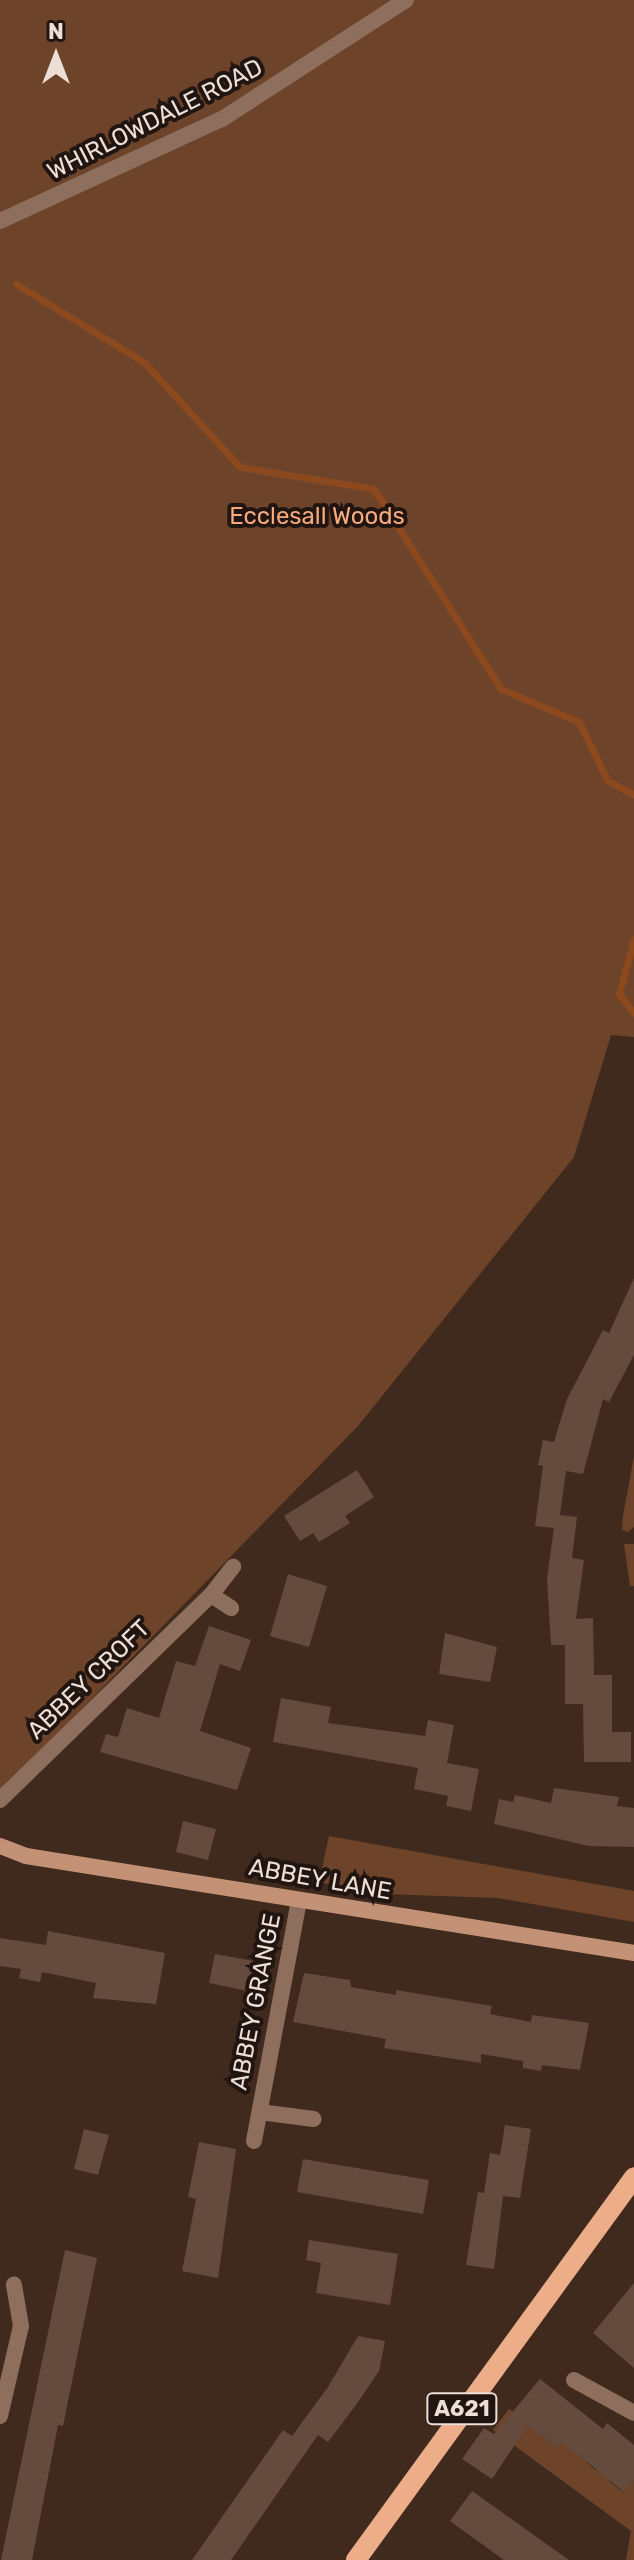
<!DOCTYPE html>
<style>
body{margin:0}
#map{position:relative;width:634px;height:2560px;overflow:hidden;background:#402a1d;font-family:Rubik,sans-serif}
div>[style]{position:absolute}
.green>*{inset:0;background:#6d432a}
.stream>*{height:7px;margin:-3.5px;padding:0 3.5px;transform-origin:3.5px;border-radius:3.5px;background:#8c491e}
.building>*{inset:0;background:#644b3e}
.minor>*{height:16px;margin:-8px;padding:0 8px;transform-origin:8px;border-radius:8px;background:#8e6f5d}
.secondary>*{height:16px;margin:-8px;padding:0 8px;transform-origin:8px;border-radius:8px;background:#c39276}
.primary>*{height:20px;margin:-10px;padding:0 10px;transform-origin:10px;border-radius:10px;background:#ecad88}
span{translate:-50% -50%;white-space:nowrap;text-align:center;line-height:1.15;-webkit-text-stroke:8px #201510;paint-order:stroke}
.shield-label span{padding:2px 6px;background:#201510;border:2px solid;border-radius:6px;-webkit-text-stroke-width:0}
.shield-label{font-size:22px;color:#edded6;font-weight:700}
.street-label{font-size:24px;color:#edded6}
.park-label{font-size:24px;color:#f7aa7d}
.north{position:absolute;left:16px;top:16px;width:80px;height:80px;-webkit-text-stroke:6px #201510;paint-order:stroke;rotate:0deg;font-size:22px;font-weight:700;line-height:32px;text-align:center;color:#edded6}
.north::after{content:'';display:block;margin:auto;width:28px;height:36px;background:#edded6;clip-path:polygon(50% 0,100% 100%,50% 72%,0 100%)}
</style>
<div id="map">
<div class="green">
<div style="clip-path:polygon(0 0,634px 0,634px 1037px,611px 1035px,574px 1157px,358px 1426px,0 1793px)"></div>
<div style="clip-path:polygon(634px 1456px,634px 1527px,628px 1532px,622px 1530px,623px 1516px)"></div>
<div style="clip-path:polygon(624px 1544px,634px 1544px,634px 1586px,630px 1586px)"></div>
<div style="clip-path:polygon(329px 1836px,634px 1891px,634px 1922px,498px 1898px,384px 1894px,319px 1882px)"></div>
<div style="clip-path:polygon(509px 2409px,530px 2424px,550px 2420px,539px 2434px,556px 2447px,567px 2433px,587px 2448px,581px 2457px,595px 2470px,620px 2467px,609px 2481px,623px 2492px,634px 2480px,634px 2560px,626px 2560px,631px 2531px,493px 2430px)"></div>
</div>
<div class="stream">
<div style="left:16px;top:284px;width:150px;rotate:31.4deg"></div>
<div style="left:144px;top:362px;width:142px;rotate:47.6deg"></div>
<div style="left:240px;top:467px;width:136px;rotate:9.3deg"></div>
<div style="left:374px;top:489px;width:237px;rotate:57.6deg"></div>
<div style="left:501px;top:689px;width:85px;rotate:22.9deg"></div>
<div style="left:579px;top:722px;width:64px;rotate:64.2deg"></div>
<div style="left:607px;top:780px;width:31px;rotate:29deg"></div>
<div style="left:634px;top:939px;width:57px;rotate:105.3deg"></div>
<div style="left:619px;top:994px;width:24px;rotate:52deg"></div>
</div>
<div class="building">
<div style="clip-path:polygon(634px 1278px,634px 1355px,609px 1402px,603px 1399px,583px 1474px,566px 1471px,560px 1515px,577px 1517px,572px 1558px,584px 1560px,576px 1619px,593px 1618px,594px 1675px,612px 1675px,612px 1732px,631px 1732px,631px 1762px,584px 1762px,583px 1704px,565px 1704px,565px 1645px,551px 1645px,547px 1578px,554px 1528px,535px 1526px,543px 1466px,538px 1465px,543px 1440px,554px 1442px,567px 1399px,603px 1330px,609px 1333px)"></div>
<div style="clip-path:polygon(357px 1470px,374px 1497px,345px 1516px,350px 1523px,319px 1542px,313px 1533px,300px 1541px,284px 1516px)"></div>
<div style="clip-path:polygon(288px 1574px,327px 1586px,309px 1647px,270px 1636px)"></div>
<div style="clip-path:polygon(209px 1626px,251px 1640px,240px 1671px,220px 1664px,200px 1731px,251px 1748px,237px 1790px,100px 1752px,106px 1734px,118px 1737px,127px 1708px,159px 1718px,176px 1661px,195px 1666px)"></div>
<div style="clip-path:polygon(445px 1633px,497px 1647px,490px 1682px,439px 1674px)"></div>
<div style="clip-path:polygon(281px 1698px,331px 1707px,328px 1723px,425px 1736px,428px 1720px,454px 1725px,447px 1763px,479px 1769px,471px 1811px,446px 1806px,448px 1796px,414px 1789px,418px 1768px,273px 1742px)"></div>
<div style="clip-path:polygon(554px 1788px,619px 1797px,617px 1806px,634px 1808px,634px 1847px,589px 1846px,494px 1824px,499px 1799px,513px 1802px,515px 1795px,551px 1803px)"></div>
<div style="clip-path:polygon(183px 1821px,216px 1829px,208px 1860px,176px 1852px)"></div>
<div style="clip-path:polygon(48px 1931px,165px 1953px,156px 2004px,93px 1998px,96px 1983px,42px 1972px,40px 1982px,19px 1978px,21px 1969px,0 1966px,0 1938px,46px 1945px)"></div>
<div style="clip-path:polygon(215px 1954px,254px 1961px,248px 1991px,209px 1983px)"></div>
<div style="clip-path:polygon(304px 1973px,350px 1980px,351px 1987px,396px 1995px,396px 1990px,492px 2006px,490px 2014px,531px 2022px,532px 2015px,589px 2023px,580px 2070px,542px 2065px,541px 2071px,523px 2068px,523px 2061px,481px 2054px,481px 2063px,384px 2048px,386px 2039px,293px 2022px)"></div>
<div style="clip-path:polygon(505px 2125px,531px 2129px,520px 2198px,503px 2196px,494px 2269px,466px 2265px,478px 2192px,484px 2193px,490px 2153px,500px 2155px)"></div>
<div style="clip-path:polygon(84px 2129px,109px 2135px,98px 2175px,74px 2169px)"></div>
<div style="clip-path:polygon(199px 2142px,236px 2149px,218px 2278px,182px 2271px,196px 2199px,188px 2197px)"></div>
<div style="clip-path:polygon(303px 2159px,429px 2180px,423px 2214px,297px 2192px)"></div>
<div style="clip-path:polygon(309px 2240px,398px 2254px,390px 2305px,316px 2293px,321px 2263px,306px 2260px)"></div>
<div style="clip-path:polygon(65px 2250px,97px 2258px,63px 2426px,58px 2425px,32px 2560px,1px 2560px)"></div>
<div style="clip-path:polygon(634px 2283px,634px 2368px,593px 2333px)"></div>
<div style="clip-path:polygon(358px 2336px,385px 2341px,379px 2371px,356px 2405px,328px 2442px,318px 2435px,231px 2560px,192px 2560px,283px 2430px,292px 2436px,328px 2387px)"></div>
<div style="clip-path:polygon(540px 2379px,603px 2429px,607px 2423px,634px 2445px,634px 2480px,624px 2492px,561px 2441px,557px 2448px,528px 2425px,492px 2479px,462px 2459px,484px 2428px,494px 2434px)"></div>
<div style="clip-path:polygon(472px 2491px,569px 2560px,504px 2560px,450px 2521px)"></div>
</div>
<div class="minor">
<div style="left:0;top:221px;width:244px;rotate:-24.7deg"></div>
<div style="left:222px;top:119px;width:219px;rotate:-32.9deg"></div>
<div style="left:211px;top:1595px;width:24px;rotate:33deg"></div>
<div style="left:0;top:1800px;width:294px;rotate:-44.2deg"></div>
<div style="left:211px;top:1595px;width:36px;rotate:-52deg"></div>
<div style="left:260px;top:2112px;width:54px;rotate:7.4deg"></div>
<div style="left:254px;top:2141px;width:244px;rotate:-79.4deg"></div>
<div style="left:574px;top:2380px;width:68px;rotate:28.8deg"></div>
<div style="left:0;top:2416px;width:92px;rotate:-76.9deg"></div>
<div style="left:21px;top:2326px;width:42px;rotate:-99.7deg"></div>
</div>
<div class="secondary">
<div style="left:0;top:1846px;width:28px;rotate:21deg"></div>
<div style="left:26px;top:1856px;width:616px;rotate:9.06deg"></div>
</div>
<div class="primary">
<div style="left:356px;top:2560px;width:473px;rotate:-54deg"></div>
</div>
<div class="shield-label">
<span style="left:462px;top:2409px">A621</span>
</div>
<div class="street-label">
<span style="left:155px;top:120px;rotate:-27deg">WHIRLOWDALE ROAD</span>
<span style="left:89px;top:1680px;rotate:-44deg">ABBEY CROFT</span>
<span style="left:320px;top:1880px;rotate:10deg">ABBEY LANE</span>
<span style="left:256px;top:2002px;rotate:-79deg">ABBEY GRANGE</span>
</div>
<div class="park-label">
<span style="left:317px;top:517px">Ecclesall Woods</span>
</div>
<div class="north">N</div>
</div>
